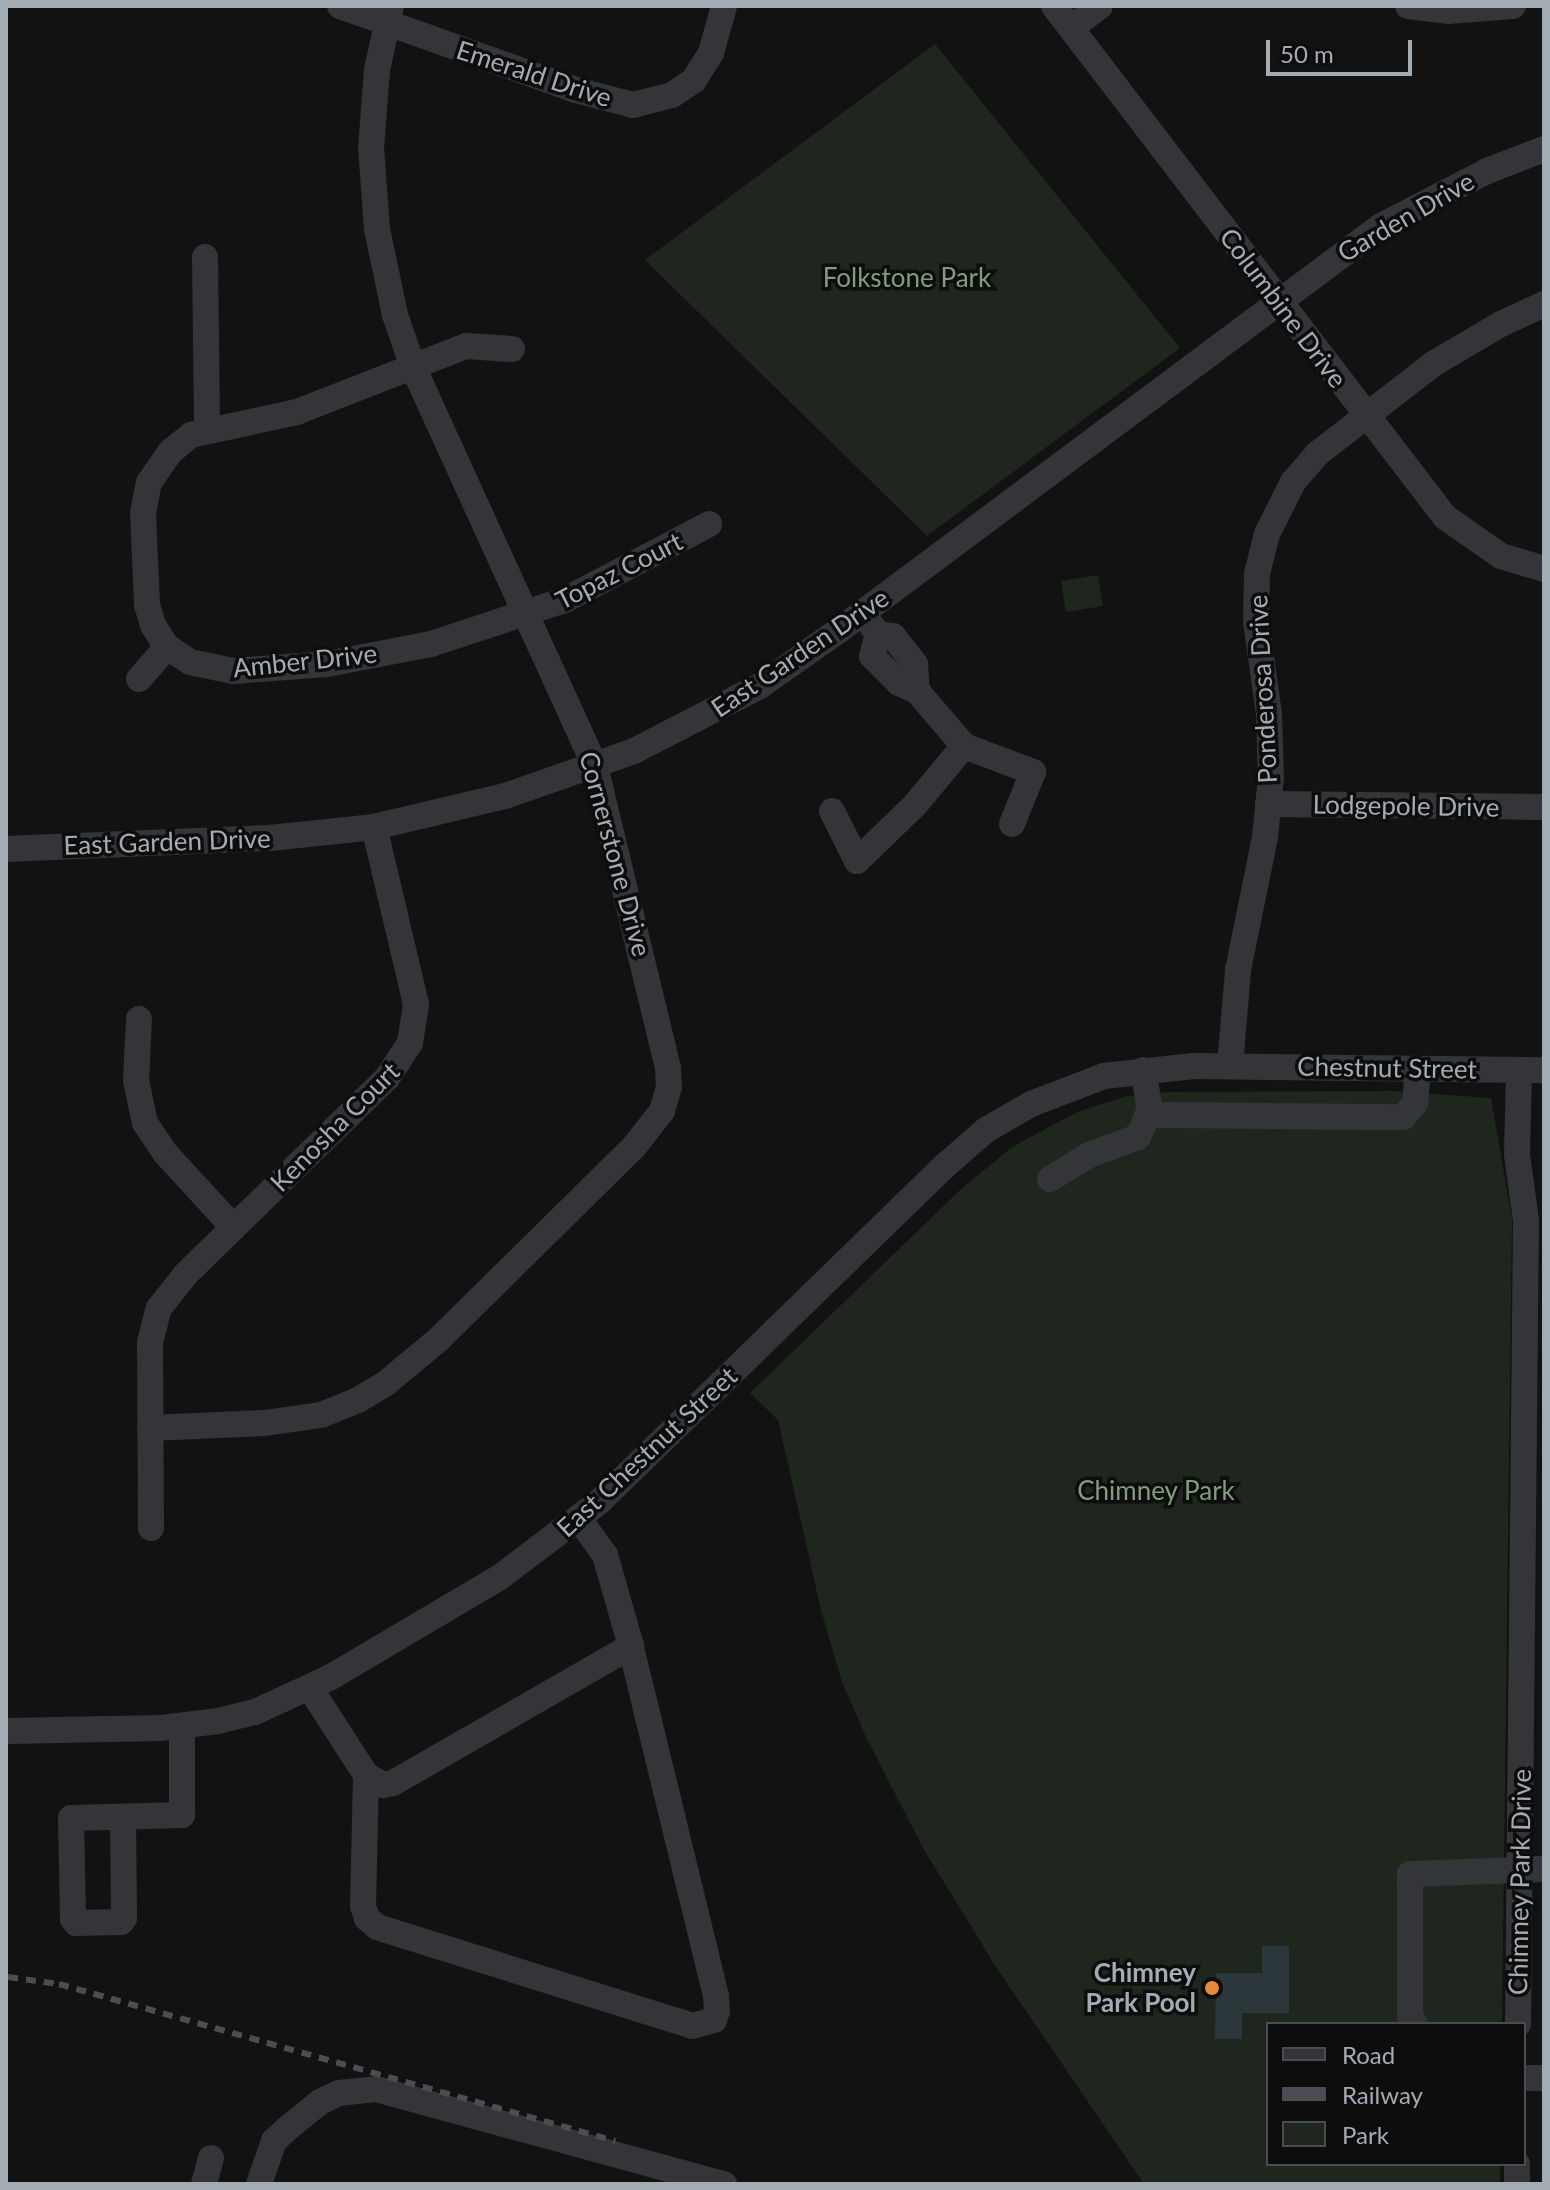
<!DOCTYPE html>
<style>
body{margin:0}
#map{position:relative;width:1550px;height:2190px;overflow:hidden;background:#121213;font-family:Lato,sans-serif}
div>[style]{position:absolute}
.green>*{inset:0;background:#1f261e}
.water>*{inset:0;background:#2c373b}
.minor>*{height:26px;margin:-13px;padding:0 13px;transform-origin:13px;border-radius:13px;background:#333538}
.rail>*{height:6px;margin-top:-3px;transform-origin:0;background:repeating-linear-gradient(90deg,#4a4d51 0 10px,transparent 0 18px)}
.dots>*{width:22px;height:22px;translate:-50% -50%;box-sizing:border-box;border:4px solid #0d0d0e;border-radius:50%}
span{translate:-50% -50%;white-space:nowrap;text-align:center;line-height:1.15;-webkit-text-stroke:7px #0d0d0e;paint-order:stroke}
.street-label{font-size:26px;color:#a4acb3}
.park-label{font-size:26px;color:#819d7c}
.poi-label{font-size:26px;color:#a4acb3;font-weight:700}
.right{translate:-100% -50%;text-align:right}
.frame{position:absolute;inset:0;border:8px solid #a4acb3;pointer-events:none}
.legend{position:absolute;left:1266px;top:2022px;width:260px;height:144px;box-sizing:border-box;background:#0d0d0e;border:2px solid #494d50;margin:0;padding:10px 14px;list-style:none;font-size:24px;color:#a4acb3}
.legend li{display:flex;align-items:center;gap:16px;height:40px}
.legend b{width:40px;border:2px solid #494d50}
.scale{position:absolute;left:1266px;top:40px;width:146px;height:36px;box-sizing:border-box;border:4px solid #a4acb3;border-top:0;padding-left:10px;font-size:24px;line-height:28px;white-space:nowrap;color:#a4acb3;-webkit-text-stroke:6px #0d0d0e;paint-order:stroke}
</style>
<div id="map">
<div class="green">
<div style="clip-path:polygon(935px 44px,1180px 348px,927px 536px,645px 260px)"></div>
<div style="clip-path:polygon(1098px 575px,1103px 606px,1066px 612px,1061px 581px)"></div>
<div style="clip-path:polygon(1392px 1091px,1491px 1098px,1512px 1219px,1502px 2024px,1268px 2024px,1268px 2164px,1500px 2164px,1500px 2184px,1144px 2184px,996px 1967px,923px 1848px,866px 1737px,842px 1682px,821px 1610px,778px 1420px,750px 1393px,960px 1190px,1012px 1147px,1077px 1112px,1127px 1096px,1170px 1092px)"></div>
</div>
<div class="water">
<div style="clip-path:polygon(1262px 1946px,1289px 1946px,1289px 2013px,1242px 2013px,1242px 2039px,1215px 2039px,1216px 1973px,1262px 1973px)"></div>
</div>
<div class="minor">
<div style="left:340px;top:6px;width:251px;rotate:19.6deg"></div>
<div style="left:576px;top:90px;width:59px;rotate:14.7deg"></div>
<div style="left:633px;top:105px;width:40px;rotate:-14.4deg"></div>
<div style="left:672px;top:95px;width:27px;rotate:-34deg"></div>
<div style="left:694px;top:80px;width:32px;rotate:-58deg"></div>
<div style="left:711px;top:53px;width:49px;rotate:-74.5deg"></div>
<div style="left:1054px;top:6px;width:643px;rotate:52.58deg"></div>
<div style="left:1445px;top:517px;width:68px;rotate:34.9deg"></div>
<div style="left:1501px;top:556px;width:45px;rotate:16.8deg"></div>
<div style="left:1408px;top:6px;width:40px;rotate:7.1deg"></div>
<div style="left:1448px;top:11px;width:65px;rotate:-4.4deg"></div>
<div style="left:1071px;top:28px;width:36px;rotate:-37deg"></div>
<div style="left:205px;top:257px;width:172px;rotate:89.3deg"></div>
<div style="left:512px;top:349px;width:46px;rotate:-176.3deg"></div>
<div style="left:466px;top:346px;width:181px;rotate:158.7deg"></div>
<div style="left:297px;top:412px;width:108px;rotate:167.8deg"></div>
<div style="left:191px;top:435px;width:26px;rotate:141deg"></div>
<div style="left:171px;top:451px;width:38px;rotate:125deg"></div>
<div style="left:149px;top:482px;width:32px;rotate:101deg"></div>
<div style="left:143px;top:513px;width:92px;rotate:87.5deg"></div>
<div style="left:147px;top:605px;width:21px;rotate:73deg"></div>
<div style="left:153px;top:625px;width:26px;rotate:58deg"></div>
<div style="left:167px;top:647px;width:27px;rotate:33deg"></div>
<div style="left:190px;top:662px;width:44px;rotate:11.8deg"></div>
<div style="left:233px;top:671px;width:94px;rotate:-4.3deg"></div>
<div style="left:327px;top:664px;width:106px;rotate:-10.9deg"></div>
<div style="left:431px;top:644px;width:141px;rotate:-18.2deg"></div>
<div style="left:565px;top:600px;width:163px;rotate:-27.8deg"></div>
<div style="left:863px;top:614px;width:25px;rotate:53deg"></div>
<div style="left:878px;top:634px;width:15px;rotate:8deg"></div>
<div style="left:893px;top:636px;width:36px;rotate:52deg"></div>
<div style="left:915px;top:664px;width:27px;rotate:86deg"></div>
<div style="left:917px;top:691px;width:20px;rotate:-156deg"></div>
<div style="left:899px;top:683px;width:38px;rotate:-135deg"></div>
<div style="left:872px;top:656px;width:23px;rotate:-75deg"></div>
<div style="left:139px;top:679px;width:43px;rotate:-48.8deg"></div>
<div style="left:964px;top:746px;width:74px;rotate:20.6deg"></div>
<div style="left:1033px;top:772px;width:56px;rotate:112deg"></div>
<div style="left:1268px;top:804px;width:276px;rotate:0.6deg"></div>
<div style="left:832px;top:811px;width:56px;rotate:63.4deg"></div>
<div style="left:857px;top:861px;width:81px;rotate:-44deg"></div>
<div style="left:915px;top:805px;width:77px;rotate:-50.3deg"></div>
<div style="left:964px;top:746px;width:72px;rotate:-130.5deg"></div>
<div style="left:6px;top:849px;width:264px;rotate:-2.4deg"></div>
<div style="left:270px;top:838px;width:105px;rotate:-6deg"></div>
<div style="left:374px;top:827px;width:135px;rotate:-13.3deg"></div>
<div style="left:505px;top:796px;width:137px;rotate:-19.2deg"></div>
<div style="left:634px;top:751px;width:142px;rotate:-27.3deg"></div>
<div style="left:760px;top:686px;width:95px;rotate:-35.2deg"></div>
<div style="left:838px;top:631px;width:677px;rotate:-36.72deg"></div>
<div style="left:1381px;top:226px;width:119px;rotate:-27.4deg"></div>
<div style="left:1487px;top:171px;width:61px;rotate:-21.1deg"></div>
<div style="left:139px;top:1019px;width:61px;rotate:92.8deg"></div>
<div style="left:136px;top:1080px;width:44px;rotate:78.2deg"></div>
<div style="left:145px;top:1123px;width:37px;rotate:56deg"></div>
<div style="left:166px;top:1154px;width:100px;rotate:47.4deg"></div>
<div style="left:1230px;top:1066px;width:96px;rotate:-85.2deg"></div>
<div style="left:1238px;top:970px;width:136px;rotate:-78.5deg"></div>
<div style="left:1265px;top:837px;width:60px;rotate:-84.3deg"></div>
<div style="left:1271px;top:777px;width:63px;rotate:-91.8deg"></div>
<div style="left:1269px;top:714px;width:93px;rotate:-98deg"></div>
<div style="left:1256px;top:622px;width:48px;rotate:-88.8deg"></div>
<div style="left:1257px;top:574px;width:41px;rotate:-76deg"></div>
<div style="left:1267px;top:534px;width:58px;rotate:-63.4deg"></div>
<div style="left:1293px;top:482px;width:37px;rotate:-49deg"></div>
<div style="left:1317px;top:454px;width:147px;rotate:-37.8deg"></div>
<div style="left:1433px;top:364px;width:79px;rotate:-30.5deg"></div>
<div style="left:1501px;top:324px;width:47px;rotate:-24.9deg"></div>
<div style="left:1143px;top:1070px;width:40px;rotate:80deg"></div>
<div style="left:1150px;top:1109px;width:11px;rotate:34deg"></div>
<div style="left:1159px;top:1115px;width:244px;rotate:0.5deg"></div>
<div style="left:1403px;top:1117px;width:18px;rotate:-49deg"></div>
<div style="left:1415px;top:1103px;width:34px;rotate:-85deg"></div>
<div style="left:1050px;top:1179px;width:46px;rotate:-31.6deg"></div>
<div style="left:1089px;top:1155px;width:52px;rotate:-20.2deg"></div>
<div style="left:1138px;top:1137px;width:30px;rotate:-67deg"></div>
<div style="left:150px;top:1428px;width:115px;rotate:-2.5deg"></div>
<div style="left:265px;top:1423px;width:57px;rotate:-8.1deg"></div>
<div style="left:321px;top:1415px;width:40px;rotate:-22deg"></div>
<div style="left:358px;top:1400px;width:31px;rotate:-31deg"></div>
<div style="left:385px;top:1384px;width:70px;rotate:-39.8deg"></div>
<div style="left:439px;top:1339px;width:272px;rotate:-44.6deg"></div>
<div style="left:633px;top:1148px;width:47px;rotate:-51.9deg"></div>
<div style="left:662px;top:1111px;width:25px;rotate:-74deg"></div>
<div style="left:669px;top:1087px;width:19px;rotate:-93deg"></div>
<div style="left:668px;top:1068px;width:311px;rotate:-103.6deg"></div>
<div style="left:595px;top:766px;width:439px;rotate:-114.5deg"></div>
<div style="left:413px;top:367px;width:55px;rotate:-109.1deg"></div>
<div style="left:395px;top:315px;width:88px;rotate:-101.8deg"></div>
<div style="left:377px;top:229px;width:81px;rotate:-94.2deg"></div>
<div style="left:371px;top:148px;width:78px;rotate:-85.6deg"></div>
<div style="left:377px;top:70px;width:66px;rotate:-77.7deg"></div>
<div style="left:151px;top:1528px;width:185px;rotate:-90.3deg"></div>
<div style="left:150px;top:1343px;width:36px;rotate:-76deg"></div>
<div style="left:159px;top:1308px;width:43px;rotate:-51.5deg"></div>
<div style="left:186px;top:1274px;width:281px;rotate:-44.3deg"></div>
<div style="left:387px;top:1078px;width:42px;rotate:-56.7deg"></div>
<div style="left:410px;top:1043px;width:39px;rotate:-81deg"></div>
<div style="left:416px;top:1004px;width:182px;rotate:-103.3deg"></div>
<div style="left:310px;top:1688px;width:103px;rotate:57.2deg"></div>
<div style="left:366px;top:1775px;width:20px;rotate:30deg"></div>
<div style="left:383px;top:1785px;width:10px;rotate:-11deg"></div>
<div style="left:393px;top:1783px;width:275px;rotate:-29.9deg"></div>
<div style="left:631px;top:1646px;width:95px;rotate:-105.9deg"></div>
<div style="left:605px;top:1555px;width:44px;rotate:-125.8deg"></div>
<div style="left:6px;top:1731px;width:155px;rotate:-1.1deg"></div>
<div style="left:161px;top:1728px;width:57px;rotate:-7deg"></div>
<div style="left:218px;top:1721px;width:38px;rotate:-14deg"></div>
<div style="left:255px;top:1712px;width:84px;rotate:-24.7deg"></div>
<div style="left:331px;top:1677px;width:196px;rotate:-30.6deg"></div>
<div style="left:500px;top:1577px;width:124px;rotate:-37.1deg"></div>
<div style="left:599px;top:1502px;width:485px;rotate:-44.2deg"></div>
<div style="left:947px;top:1164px;width:52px;rotate:-41.1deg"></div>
<div style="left:986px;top:1130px;width:52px;rotate:-30deg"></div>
<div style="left:1031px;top:1104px;width:78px;rotate:-21deg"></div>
<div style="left:1104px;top:1076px;width:90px;rotate:-6.4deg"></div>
<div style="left:1193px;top:1066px;width:351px;rotate:0.7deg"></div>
<div style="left:366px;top:1775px;width:131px;rotate:91.3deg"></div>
<div style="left:363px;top:1906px;width:13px;rotate:72deg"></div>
<div style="left:367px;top:1918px;width:13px;rotate:42deg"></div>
<div style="left:377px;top:1927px;width:330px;rotate:17.4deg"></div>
<div style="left:692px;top:2026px;width:23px;rotate:-15deg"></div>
<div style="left:714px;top:2020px;width:9px;rotate:-72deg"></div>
<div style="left:717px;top:2011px;width:15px;rotate:-94deg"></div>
<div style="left:716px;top:1996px;width:360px;rotate:-103.7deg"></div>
<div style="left:123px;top:1817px;width:101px;rotate:89.4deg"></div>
<div style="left:124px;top:1918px;width:5px;rotate:127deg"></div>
<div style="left:121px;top:1922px;width:45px;rotate:178.7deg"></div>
<div style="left:76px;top:1923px;width:5px;rotate:-127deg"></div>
<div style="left:73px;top:1919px;width:101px;rotate:-91.1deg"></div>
<div style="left:71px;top:1818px;width:111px;rotate:-1.5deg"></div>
<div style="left:182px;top:1815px;width:89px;rotate:-90deg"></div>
<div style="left:1415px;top:2024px;width:9px;rotate:-122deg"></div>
<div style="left:1410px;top:2016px;width:142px;rotate:-90deg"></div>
<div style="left:1410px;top:1874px;width:134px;rotate:-2.1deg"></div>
<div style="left:1518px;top:2024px;width:803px;rotate:-89.43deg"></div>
<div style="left:1526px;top:1221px;width:68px;rotate:-97.7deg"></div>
<div style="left:1517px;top:1154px;width:84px;rotate:-88.6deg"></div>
<div style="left:1524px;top:2078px;width:20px"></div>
<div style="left:204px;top:2184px;width:27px;rotate:-75deg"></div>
<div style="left:259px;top:2184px;width:46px;rotate:-70.8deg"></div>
<div style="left:274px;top:2141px;width:19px;rotate:-43deg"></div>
<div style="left:288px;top:2128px;width:41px;rotate:-39.1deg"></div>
<div style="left:320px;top:2102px;width:21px;rotate:-25deg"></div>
<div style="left:339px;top:2093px;width:37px;rotate:-6deg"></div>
<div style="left:376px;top:2089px;width:361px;rotate:15.3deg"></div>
<div style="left:1517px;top:2184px;width:20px;rotate:-90deg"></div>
</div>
<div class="rail">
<div style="left:8px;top:1977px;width:51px;rotate:7.8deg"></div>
<div style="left:59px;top:1984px;width:578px;rotate:15.77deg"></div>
</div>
<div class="dots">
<div style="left:1212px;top:1988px;background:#e68937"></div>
</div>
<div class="street-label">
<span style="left:534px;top:74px;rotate:18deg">Emerald Drive</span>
<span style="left:1406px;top:217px;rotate:-30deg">Garden Drive</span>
<span style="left:1283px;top:308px;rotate:53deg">Columbine Drive</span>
<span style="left:619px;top:571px;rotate:-27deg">Topaz Court</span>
<span style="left:800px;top:653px;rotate:-34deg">East Garden Drive</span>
<span style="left:305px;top:661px;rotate:-6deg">Amber Drive</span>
<span style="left:1263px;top:689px;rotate:-93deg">Ponderosa Drive</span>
<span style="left:1406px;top:806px;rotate:1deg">Lodgepole Drive</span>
<span style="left:167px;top:842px;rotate:-2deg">East Garden Drive</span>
<span style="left:615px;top:854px;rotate:75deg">Cornerstone Drive</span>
<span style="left:1387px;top:1068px;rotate:1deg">Chestnut Street</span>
<span style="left:335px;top:1127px;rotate:-45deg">Kenosha Court</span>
<span style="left:647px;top:1452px;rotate:-43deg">East Chestnut Street</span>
<span style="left:1520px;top:1882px;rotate:-89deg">Chimney Park Drive</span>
</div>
<div class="park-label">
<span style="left:907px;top:278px">Folkstone Park</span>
<span style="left:1156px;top:1491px">Chimney Park</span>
</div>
<div class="poi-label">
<span class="right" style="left:1196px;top:1988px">Chimney<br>Park Pool</span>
</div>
<div class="frame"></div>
<ul class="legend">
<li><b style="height:10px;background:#333538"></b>Road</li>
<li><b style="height:10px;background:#4a4d51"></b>Railway</li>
<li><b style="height:22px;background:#1f261e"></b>Park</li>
</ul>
<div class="scale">50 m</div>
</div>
